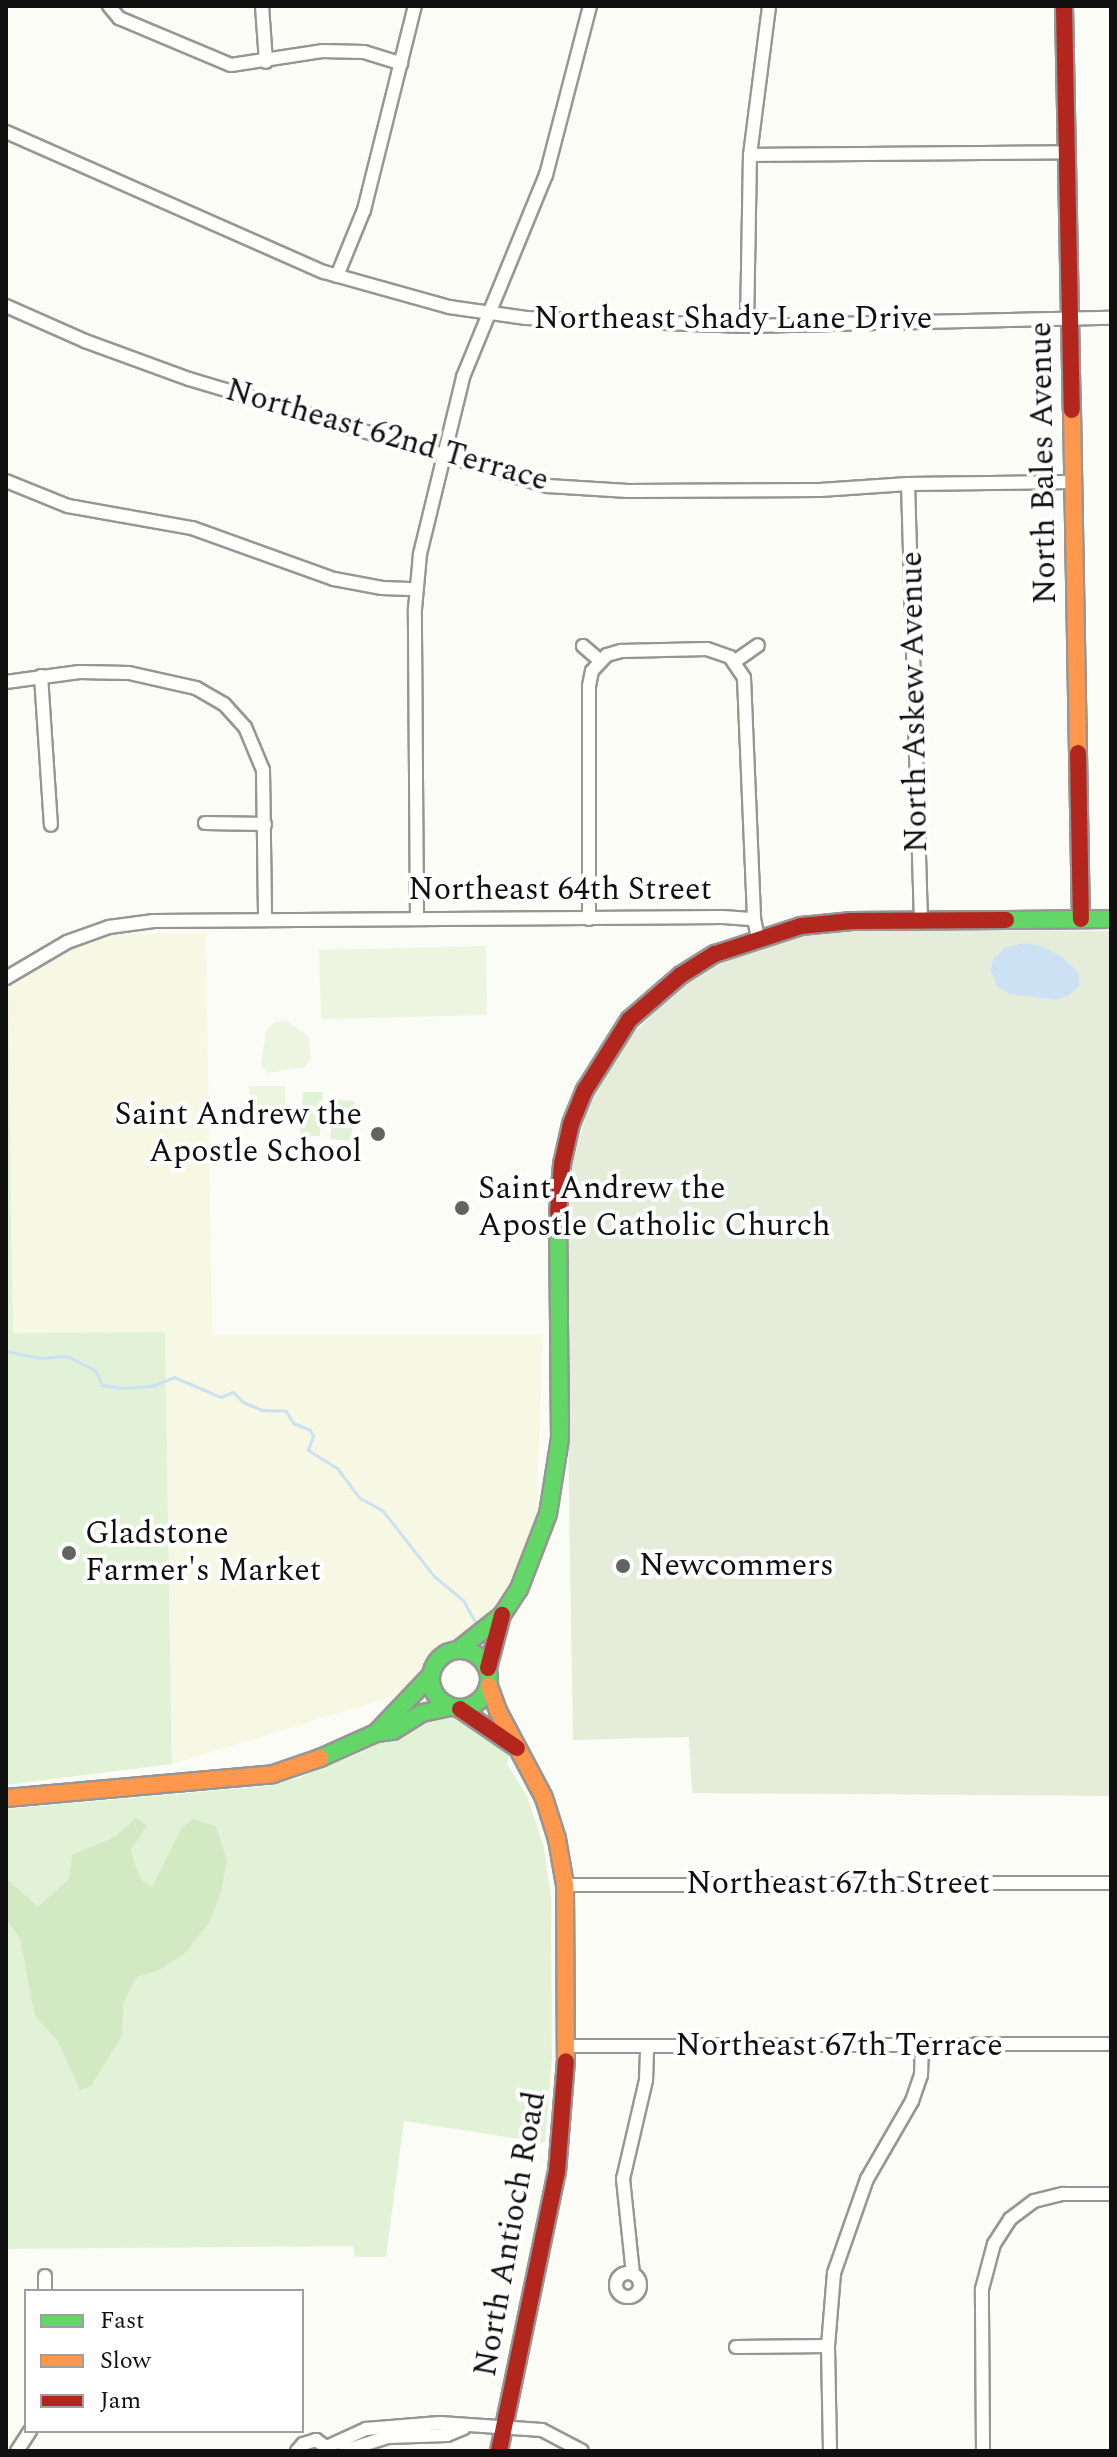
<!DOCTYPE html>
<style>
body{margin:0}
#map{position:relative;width:1117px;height:2457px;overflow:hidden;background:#fcfcf6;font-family:Spectral,serif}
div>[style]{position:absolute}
.farmland>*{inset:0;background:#f6f8e3}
.green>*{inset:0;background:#e2f2d7}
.forest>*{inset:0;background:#d2e9c4}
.cemetery>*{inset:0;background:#e5edda}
.pitch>*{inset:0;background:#edf5e0}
.water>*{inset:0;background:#cde1f5}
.stream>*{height:3px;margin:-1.5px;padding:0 1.5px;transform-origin:1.5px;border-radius:1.5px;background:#cde1f5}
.roads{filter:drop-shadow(2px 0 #969694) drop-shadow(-2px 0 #969694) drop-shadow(0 2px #969694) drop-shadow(0 -2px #969694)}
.street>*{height:12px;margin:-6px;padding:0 6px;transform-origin:6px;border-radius:6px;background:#fffffe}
.street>.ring{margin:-6px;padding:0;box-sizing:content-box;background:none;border:12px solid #fffffe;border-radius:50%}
.fast>*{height:16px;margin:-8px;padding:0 8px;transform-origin:8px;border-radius:8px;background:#63d668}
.fast>.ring{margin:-8px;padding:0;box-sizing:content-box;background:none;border:16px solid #63d668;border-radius:50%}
.slow>*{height:16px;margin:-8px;padding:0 8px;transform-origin:8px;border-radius:8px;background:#ff974d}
.jam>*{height:16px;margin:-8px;padding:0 8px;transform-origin:8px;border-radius:8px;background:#b3261e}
.dots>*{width:22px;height:22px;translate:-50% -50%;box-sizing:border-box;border:4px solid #fff;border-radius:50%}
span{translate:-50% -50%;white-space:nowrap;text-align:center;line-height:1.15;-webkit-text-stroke:8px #fff;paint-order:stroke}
.street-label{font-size:32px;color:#101010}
.poi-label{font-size:32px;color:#101010}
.right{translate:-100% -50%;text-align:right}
.left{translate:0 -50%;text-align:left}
.frame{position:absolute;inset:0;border:8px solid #101010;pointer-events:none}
.legend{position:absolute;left:24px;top:2289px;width:280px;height:144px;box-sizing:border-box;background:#fff;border:2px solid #9f9f9f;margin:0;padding:10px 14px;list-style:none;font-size:24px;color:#101010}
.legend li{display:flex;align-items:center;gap:16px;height:40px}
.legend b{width:40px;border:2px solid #9f9f9f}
</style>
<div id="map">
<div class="farmland">
<div style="clip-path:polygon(206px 933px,212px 1335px,543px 1335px,535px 1549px,460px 1652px,391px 1697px,172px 1764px,165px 1332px,13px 1333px,8px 984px,73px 946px,118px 934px)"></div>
</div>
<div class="green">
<div style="clip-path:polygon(8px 984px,13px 1333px,165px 1332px,172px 1764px,6px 1785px)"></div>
<div style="clip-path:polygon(303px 1092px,323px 1092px,320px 1136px,300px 1137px)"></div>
<div style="clip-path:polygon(335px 1099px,355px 1101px,351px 1141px,330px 1139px)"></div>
<div style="clip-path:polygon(451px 1717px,464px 1721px,497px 1743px,509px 1757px,507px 1764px,527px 1796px,544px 1847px,551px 1897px,552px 2059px,545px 2143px,404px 2121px,386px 2257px,355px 2257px,353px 2246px,6px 2249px,6px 1809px,267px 1786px,298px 1778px,364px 1751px,420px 1721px)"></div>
</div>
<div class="forest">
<div style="clip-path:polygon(136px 1818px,147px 1826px,131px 1849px,135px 1865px,142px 1881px,152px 1887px,181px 1829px,192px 1819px,216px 1826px,227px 1861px,221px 1892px,209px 1923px,184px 1954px,159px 1970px,136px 1977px,123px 2004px,122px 2036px,91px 2086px,80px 2090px,58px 2041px,35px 2016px,20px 1938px,6px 1920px,6px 1878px,38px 1907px,69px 1879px,72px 1855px,115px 1837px)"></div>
</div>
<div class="cemetery">
<div style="clip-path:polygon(873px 930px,1111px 931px,1111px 1796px,692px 1793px,689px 1737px,573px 1740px,565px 1251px,569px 1177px,588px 1107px,631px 1036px,677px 990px,735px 955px,805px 933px)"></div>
</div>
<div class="pitch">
<div style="clip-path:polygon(486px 946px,487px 1015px,321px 1019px,319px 950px)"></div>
<div style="clip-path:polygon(287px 1021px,309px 1037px,311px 1059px,304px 1067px,268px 1073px,261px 1066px,266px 1031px,275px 1022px)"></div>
<div style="clip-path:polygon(249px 1086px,285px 1086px,286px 1107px,250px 1108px)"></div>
</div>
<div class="water">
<div style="clip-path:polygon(1022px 943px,1041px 946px,1061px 956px,1079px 973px,1079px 986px,1068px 996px,1056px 1000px,1010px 994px,997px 987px,991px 971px,993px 959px,1005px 948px)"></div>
</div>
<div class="stream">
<div style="left:6px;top:1351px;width:35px;rotate:12deg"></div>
<div style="left:40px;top:1358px;width:27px;rotate:-4deg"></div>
<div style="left:67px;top:1356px;width:31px;rotate:27deg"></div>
<div style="left:95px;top:1370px;width:17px;rotate:65deg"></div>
<div style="left:102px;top:1385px;width:21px;rotate:8deg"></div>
<div style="left:123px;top:1388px;width:29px;rotate:-4deg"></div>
<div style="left:152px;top:1386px;width:24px;rotate:-22deg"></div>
<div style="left:174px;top:1377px;width:51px;rotate:23.1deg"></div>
<div style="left:221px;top:1397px;width:13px;rotate:-23deg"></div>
<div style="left:233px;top:1392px;width:14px;rotate:45deg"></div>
<div style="left:243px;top:1402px;width:21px;rotate:23deg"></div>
<div style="left:262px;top:1410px;width:24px;rotate:2deg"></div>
<div style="left:286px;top:1411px;width:14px;rotate:60deg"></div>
<div style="left:293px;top:1423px;width:18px;rotate:22deg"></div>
<div style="left:310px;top:1430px;width:7px;rotate:63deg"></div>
<div style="left:313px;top:1436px;width:15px;rotate:110deg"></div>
<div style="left:308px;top:1450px;width:34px;rotate:32deg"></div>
<div style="left:337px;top:1468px;width:38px;rotate:53deg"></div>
<div style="left:360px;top:1498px;width:26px;rotate:29deg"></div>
<div style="left:383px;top:1511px;width:83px;rotate:51.9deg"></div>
<div style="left:434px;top:1576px;width:38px;rotate:40deg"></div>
<div style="left:463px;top:1600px;width:29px;rotate:61deg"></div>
</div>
<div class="roads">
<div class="street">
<div style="left:109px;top:6px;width:16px;rotate:50deg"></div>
<div style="left:119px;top:18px;width:121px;rotate:22.8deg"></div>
<div style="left:231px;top:65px;width:92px;rotate:-8.7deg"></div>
<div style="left:322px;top:51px;width:42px;rotate:1.4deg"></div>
<div style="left:364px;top:52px;width:39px;rotate:17deg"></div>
<div style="left:262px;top:6px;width:56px;rotate:85.9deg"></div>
<div style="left:6px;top:132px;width:347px;rotate:23.8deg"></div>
<div style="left:324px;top:272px;width:130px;rotate:15.6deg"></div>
<div style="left:449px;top:307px;width:78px;rotate:8.1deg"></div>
<div style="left:526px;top:318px;width:221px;rotate:2.1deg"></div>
<div style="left:747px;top:326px;width:364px;rotate:-1.3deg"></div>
<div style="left:750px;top:155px;width:316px;rotate:-0.5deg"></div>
<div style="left:337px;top:276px;width:71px;rotate:-67.8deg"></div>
<div style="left:364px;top:210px;width:210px;rotate:-76deg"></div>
<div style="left:6px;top:306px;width:86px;rotate:23.9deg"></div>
<div style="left:85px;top:341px;width:111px;rotate:20.1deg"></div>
<div style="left:189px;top:379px;width:375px;rotate:16.6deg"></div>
<div style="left:548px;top:486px;width:80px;rotate:3.6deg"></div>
<div style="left:628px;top:491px;width:192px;rotate:-0.3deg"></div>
<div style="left:820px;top:490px;width:88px;rotate:-3.9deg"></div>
<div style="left:908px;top:484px;width:164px;rotate:-0.7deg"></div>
<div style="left:747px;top:326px;width:171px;rotate:-89deg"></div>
<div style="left:750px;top:155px;width:150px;rotate:-82.7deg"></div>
<div style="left:6px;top:481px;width:67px;rotate:22deg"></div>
<div style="left:68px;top:506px;width:126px;rotate:10.1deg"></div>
<div style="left:192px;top:528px;width:151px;rotate:19.8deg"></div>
<div style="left:334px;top:579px;width:49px;rotate:10.6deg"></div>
<div style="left:382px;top:588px;width:34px;rotate:2deg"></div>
<div style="left:908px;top:484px;width:436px;rotate:88.3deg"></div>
<div style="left:583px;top:646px;width:23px;rotate:41deg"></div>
<div style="left:734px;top:662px;width:29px;rotate:-35deg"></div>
<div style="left:41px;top:676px;width:149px;rotate:86.2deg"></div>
<div style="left:6px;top:682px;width:74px;rotate:-7.8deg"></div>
<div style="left:79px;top:672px;width:50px;rotate:1.1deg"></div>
<div style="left:129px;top:673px;width:69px;rotate:12.6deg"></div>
<div style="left:196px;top:688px;width:32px;rotate:30deg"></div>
<div style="left:224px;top:704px;width:31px;rotate:48deg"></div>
<div style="left:245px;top:727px;width:47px;rotate:67.3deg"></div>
<div style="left:263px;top:770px;width:150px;rotate:89.2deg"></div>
<div style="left:205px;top:823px;width:60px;rotate:1deg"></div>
<div style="left:417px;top:919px;width:310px;rotate:-90.4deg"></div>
<div style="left:415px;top:609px;width:55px;rotate:-84.8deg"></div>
<div style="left:420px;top:554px;width:182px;rotate:-76.3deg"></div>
<div style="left:463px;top:377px;width:218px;rotate:-67.7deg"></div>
<div style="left:546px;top:175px;width:175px;rotate:-75.4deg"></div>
<div style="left:589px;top:919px;width:233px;rotate:-90deg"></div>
<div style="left:589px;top:686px;width:15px;rotate:-79deg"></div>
<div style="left:592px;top:671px;width:22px;rotate:-47deg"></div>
<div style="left:607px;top:655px;width:15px;rotate:-16deg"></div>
<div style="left:621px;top:651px;width:86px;rotate:-1.3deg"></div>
<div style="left:707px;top:649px;width:24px;rotate:19deg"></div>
<div style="left:730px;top:657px;width:25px;rotate:56deg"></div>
<div style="left:744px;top:678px;width:241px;rotate:87.6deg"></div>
<div style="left:6px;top:978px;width:71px;rotate:-30.5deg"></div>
<div style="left:67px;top:942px;width:45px;rotate:-19.7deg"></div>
<div style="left:109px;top:927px;width:45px;rotate:-7.6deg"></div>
<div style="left:154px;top:921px;width:569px;rotate:-0.4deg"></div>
<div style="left:723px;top:917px;width:31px;rotate:4deg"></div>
<div style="left:754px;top:919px;width:19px;rotate:78deg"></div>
<div style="left:565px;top:1885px;width:546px;rotate:-0.21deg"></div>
<div style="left:567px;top:2046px;width:544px;rotate:-0.21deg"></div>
<div class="ring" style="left:616px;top:2273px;width:12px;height:12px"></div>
<div style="left:633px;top:2274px;width:96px;rotate:-96deg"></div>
<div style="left:623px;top:2179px;width:102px;rotate:-76.9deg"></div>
<div style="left:646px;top:2080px;width:34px;rotate:-88deg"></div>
<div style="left:45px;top:2276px;width:15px;rotate:90deg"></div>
<div style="left:736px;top:2347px;width:92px;rotate:-0.6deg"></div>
<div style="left:329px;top:2446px;width:41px;rotate:-24.7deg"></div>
<div style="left:366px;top:2429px;width:74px;rotate:-4.6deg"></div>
<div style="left:440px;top:2423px;width:102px;rotate:3.9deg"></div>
<div style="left:542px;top:2430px;width:45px;rotate:27.7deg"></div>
<div style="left:17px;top:2451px;width:24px;rotate:-57deg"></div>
<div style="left:297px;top:2451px;width:9px;rotate:-49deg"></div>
<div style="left:303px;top:2444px;width:14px;rotate:-17deg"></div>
<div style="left:316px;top:2440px;width:19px;rotate:35deg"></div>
<div style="left:344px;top:2451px;width:46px;rotate:-17.7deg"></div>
<div style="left:388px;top:2437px;width:59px;rotate:-1.9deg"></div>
<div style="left:447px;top:2435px;width:18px;rotate:-22deg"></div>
<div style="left:830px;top:2451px;width:105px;rotate:-91.1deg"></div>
<div style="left:828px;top:2346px;width:73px;rotate:-85.3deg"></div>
<div style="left:834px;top:2273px;width:100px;rotate:-70.7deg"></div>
<div style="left:867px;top:2179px;width:90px;rotate:-60deg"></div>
<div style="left:912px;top:2101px;width:28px;rotate:-71deg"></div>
<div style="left:921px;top:2075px;width:29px;rotate:-88deg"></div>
<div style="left:983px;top:2451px;width:162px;rotate:-90.4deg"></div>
<div style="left:982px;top:2289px;width:47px;rotate:-75.1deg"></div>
<div style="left:994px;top:2244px;width:30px;rotate:-57deg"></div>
<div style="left:1010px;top:2219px;width:30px;rotate:-37deg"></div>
<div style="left:1034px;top:2201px;width:30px;rotate:-14deg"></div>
<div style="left:1063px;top:2194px;width:48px"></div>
</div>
<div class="fast">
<div style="left:1006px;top:920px;width:105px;rotate:-0.5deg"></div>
<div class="ring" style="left:431px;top:1650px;width:42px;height:42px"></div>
<div style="left:458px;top:1650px;width:56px;rotate:-38.5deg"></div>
<div style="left:502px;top:1615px;width:31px;rotate:-57deg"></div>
<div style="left:519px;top:1589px;width:80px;rotate:-68.9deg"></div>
<div style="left:548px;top:1514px;width:77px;rotate:-81deg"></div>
<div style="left:560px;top:1438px;width:225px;rotate:-90.5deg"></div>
<div style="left:376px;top:1733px;width:80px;rotate:-46.5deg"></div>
<div style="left:320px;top:1758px;width:61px;rotate:-24.1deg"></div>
<div style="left:376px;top:1733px;width:17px;rotate:-7deg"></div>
<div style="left:393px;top:1731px;width:34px;rotate:-32deg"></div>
<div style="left:422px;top:1713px;width:29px;rotate:-12deg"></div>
</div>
<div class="slow">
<div style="left:1072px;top:410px;width:343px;rotate:89deg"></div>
<div style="left:489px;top:1686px;width:27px;rotate:70deg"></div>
<div style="left:498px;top:1711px;width:98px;rotate:62.1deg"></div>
<div style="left:544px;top:1798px;width:43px;rotate:72.4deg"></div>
<div style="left:557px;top:1839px;width:47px;rotate:80.1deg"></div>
<div style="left:565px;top:1885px;width:176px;rotate:89.7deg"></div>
<div style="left:6px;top:1798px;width:268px;rotate:-5.1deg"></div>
<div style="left:273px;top:1774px;width:50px;rotate:-18.8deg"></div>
</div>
<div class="jam">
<div style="left:1064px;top:6px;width:404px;rotate:88.9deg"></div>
<div style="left:1078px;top:753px;width:166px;rotate:89deg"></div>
<div style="left:558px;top:1213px;width:49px;rotate:-85.3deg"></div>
<div style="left:562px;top:1164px;width:41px;rotate:-77.3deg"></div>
<div style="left:571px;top:1124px;width:37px;rotate:-68deg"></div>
<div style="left:585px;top:1090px;width:83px;rotate:-57.8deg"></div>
<div style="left:629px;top:1020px;width:69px;rotate:-40.9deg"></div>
<div style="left:681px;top:975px;width:40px;rotate:-32deg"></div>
<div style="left:715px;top:954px;width:90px;rotate:-18deg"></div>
<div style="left:801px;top:926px;width:51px;rotate:-5.6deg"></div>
<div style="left:852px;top:921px;width:154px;rotate:-0.4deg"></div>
<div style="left:488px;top:1668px;width:55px;rotate:-75.2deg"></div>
<div style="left:460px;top:1709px;width:69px;rotate:34.4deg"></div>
<div style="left:499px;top:2451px;width:285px;rotate:-78.3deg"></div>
<div style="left:557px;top:2172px;width:111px;rotate:-85.4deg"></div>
</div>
</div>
<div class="dots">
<div style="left:378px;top:1134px;background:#636360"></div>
<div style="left:462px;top:1208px;background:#636360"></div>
<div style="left:69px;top:1553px;background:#636360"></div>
<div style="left:623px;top:1566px;background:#636360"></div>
</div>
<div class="street-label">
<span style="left:733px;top:319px">Northeast Shady Lane Drive</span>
<span style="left:387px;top:436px;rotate:16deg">Northeast 62nd Terrace</span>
<span style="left:1044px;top:463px;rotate:-91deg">North Bales Avenue</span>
<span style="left:915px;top:702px;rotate:-91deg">North Askew Avenue</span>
<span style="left:560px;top:890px">Northeast 64th Street</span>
<span style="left:838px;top:1884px">Northeast 67th Street</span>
<span style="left:839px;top:2046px">Northeast 67th Terrace</span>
<span style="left:511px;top:2234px;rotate:-80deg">North Antioch Road</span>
</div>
<div class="poi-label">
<span class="right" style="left:362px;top:1134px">Saint Andrew the<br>Apostle School</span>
<span class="left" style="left:478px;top:1208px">Saint Andrew the<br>Apostle Catholic Church</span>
<span class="left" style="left:85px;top:1553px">Gladstone<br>Farmer's Market</span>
<span class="left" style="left:639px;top:1566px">Newcommers</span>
</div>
<div class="frame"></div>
<ul class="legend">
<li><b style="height:10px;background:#63d668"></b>Fast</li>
<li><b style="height:10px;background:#ff974d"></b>Slow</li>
<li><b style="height:10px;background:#b3261e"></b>Jam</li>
</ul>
</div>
